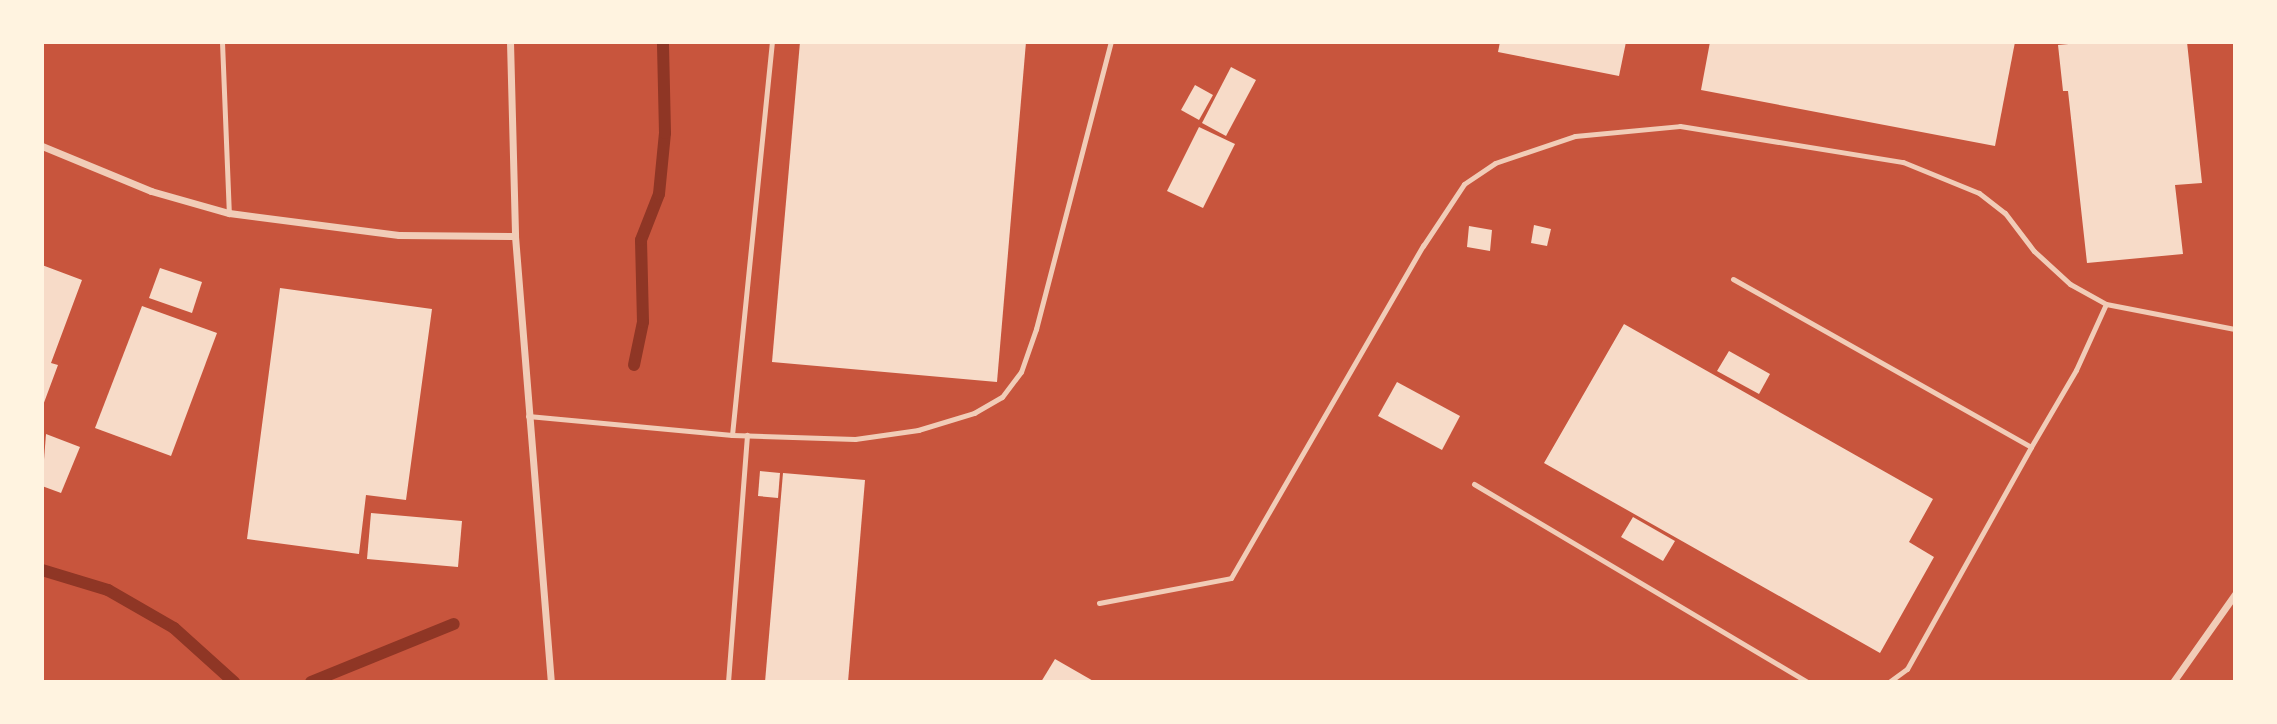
<!DOCTYPE html>
<style>
body{margin:0}
#map{position:relative;width:2277px;height:724px;overflow:hidden;background:#c8553d;font-family:Inter,sans-serif}
div>[style]{position:absolute}
.stream>*{height:12px;margin:-6px;padding:0 6px;transform-origin:6px;border-radius:6px;background:#8f3625}
.building>*{inset:0;background:#f7dbc8}
.service>*{height:5px;margin:-2.5px;padding:0 2.5px;transform-origin:2.5px;border-radius:2.5px;background:#f1ccb7}
.minor>*{height:7px;margin:-3.5px;padding:0 3.5px;transform-origin:3.5px;border-radius:3.5px;background:#f1ccb7}
span{translate:-50% -50%;white-space:nowrap;text-align:center;line-height:1.15;-webkit-text-stroke:6px #fff3e0;paint-order:stroke}
.frame{position:absolute;inset:0;border:44px solid #fff3e0;pointer-events:none}
</style>
<div id="map">
<div class="stream">
<div style="left:634px;top:365px;width:44px;rotate:-78.2deg"></div>
<div style="left:643px;top:322px;width:82px;rotate:-91.4deg"></div>
<div style="left:641px;top:240px;width:49px;rotate:-68.6deg"></div>
<div style="left:659px;top:194px;width:61px;rotate:-84.4deg"></div>
<div style="left:665px;top:133px;width:91px;rotate:-91.3deg"></div>
<div style="left:42px;top:570px;width:69px;rotate:16.9deg"></div>
<div style="left:108px;top:590px;width:76px;rotate:29.9deg"></div>
<div style="left:174px;top:628px;width:81px;rotate:42deg"></div>
<div style="left:311px;top:682px;width:154px;rotate:-22.1deg"></div>
</div>
<div class="building">
<div style="clip-path:polygon(800px 42px,1026px 42px,997px 382px,772px 362px)"></div>
<div style="clip-path:polygon(1500px 42px,1626px 42px,1619px 76px,1498px 52px)"></div>
<div style="clip-path:polygon(1710px 42px,2015px 42px,1995px 146px,1701px 90px)"></div>
<div style="clip-path:polygon(2090px 42px,2187px 42px,2202px 183px,2175px 185px,2183px 254px,2087px 263px,2068px 91px,2063px 91px,2058px 45px)"></div>
<div style="clip-path:polygon(1231px 67px,1256px 80px,1226px 136px,1202px 123px)"></div>
<div style="clip-path:polygon(1195px 85px,1213px 95px,1199px 120px,1181px 110px)"></div>
<div style="clip-path:polygon(1199px 127px,1235px 144px,1203px 208px,1167px 191px)"></div>
<div style="clip-path:polygon(1534px 225px,1551px 229px,1547px 246px,1531px 243px)"></div>
<div style="clip-path:polygon(1469px 226px,1492px 230px,1490px 251px,1467px 247px)"></div>
<div style="clip-path:polygon(42px 265px,82px 280px,51px 363px,58px 365px,42px 408px)"></div>
<div style="clip-path:polygon(160px 268px,202px 282px,192px 313px,149px 298px)"></div>
<div style="clip-path:polygon(280px 288px,432px 309px,406px 500px,366px 495px,359px 554px,247px 539px)"></div>
<div style="clip-path:polygon(142px 306px,217px 333px,171px 456px,95px 428px)"></div>
<div style="clip-path:polygon(1624px 324px,1933px 499px,1909px 542px,1934px 557px,1880px 653px,1544px 463px)"></div>
<div style="clip-path:polygon(1729px 351px,1770px 374px,1759px 394px,1717px 371px)"></div>
<div style="clip-path:polygon(1397px 382px,1460px 416px,1442px 450px,1378px 416px)"></div>
<div style="clip-path:polygon(46px 434px,80px 447px,61px 493px,42px 486px)"></div>
<div style="clip-path:polygon(760px 471px,780px 473px,778px 498px,758px 496px)"></div>
<div style="clip-path:polygon(783px 473px,865px 480px,848px 682px,765px 682px)"></div>
<div style="clip-path:polygon(371px 513px,462px 521px,458px 567px,367px 559px)"></div>
<div style="clip-path:polygon(1633px 517px,1675px 541px,1663px 561px,1621px 537px)"></div>
<div style="clip-path:polygon(1055px 659px,1095px 682px,1041px 682px)"></div>
</div>
<div class="service">
<div style="left:222px;top:42px;width:171px;rotate:87.7deg"></div>
<div style="left:1733px;top:279px;width:342px;rotate:29.4deg"></div>
<div style="left:2031px;top:447px;width:89px;rotate:-59.7deg"></div>
<div style="left:2076px;top:370px;width:72px;rotate:-65.6deg"></div>
<div style="left:528px;top:416px;width:205px;rotate:5.3deg"></div>
<div style="left:732px;top:435px;width:123px;rotate:1.9deg"></div>
<div style="left:855px;top:439px;width:64px;rotate:-8.1deg"></div>
<div style="left:918px;top:430px;width:59px;rotate:-16.9deg"></div>
<div style="left:974px;top:413px;width:32px;rotate:-30deg"></div>
<div style="left:1002px;top:397px;width:31px;rotate:-53deg"></div>
<div style="left:1021px;top:372px;width:46px;rotate:-70.8deg"></div>
<div style="left:1036px;top:329px;width:297px;rotate:-75.4deg"></div>
<div style="left:732px;top:435px;width:395px;rotate:-84.2deg"></div>
<div style="left:1474px;top:484px;width:388px;rotate:30.7deg"></div>
<div style="left:1099px;top:603px;width:134px;rotate:-10.7deg"></div>
<div style="left:1231px;top:578px;width:384px;rotate:-60deg"></div>
<div style="left:1423px;top:246px;width:74px;rotate:-56.5deg"></div>
<div style="left:1464px;top:184px;width:37px;rotate:-34deg"></div>
<div style="left:1495px;top:163px;width:84px;rotate:-18.6deg"></div>
<div style="left:1575px;top:136px;width:105px;rotate:-5.4deg"></div>
<div style="left:1680px;top:126px;width:226px;rotate:9.2deg"></div>
<div style="left:1903px;top:162px;width:82px;rotate:22.2deg"></div>
<div style="left:1979px;top:193px;width:33px;rotate:38deg"></div>
<div style="left:2005px;top:213px;width:48px;rotate:52.7deg"></div>
<div style="left:2034px;top:251px;width:49px;rotate:42.5deg"></div>
<div style="left:2070px;top:284px;width:41px;rotate:29.1deg"></div>
<div style="left:2106px;top:304px;width:131px;rotate:11deg"></div>
<div style="left:728px;top:682px;width:248px;rotate:-85.6deg"></div>
<div style="left:1889px;top:682px;width:22px;rotate:-36deg"></div>
<div style="left:1907px;top:669px;width:254px;rotate:-60.8deg"></div>
</div>
<div class="minor">
<div style="left:510px;top:42px;width:194px;rotate:88.5deg"></div>
<div style="left:515px;top:236px;width:447px;rotate:85.4deg"></div>
<div style="left:42px;top:146px;width:118px;rotate:22.4deg"></div>
<div style="left:151px;top:191px;width:81px;rotate:15.8deg"></div>
<div style="left:229px;top:213px;width:171px;rotate:7.4deg"></div>
<div style="left:399px;top:235px;width:116px;rotate:0.5deg"></div>
<div style="left:2173px;top:682px;width:108px;rotate:-54.8deg"></div>
</div>
<div class="frame"></div>
</div>
